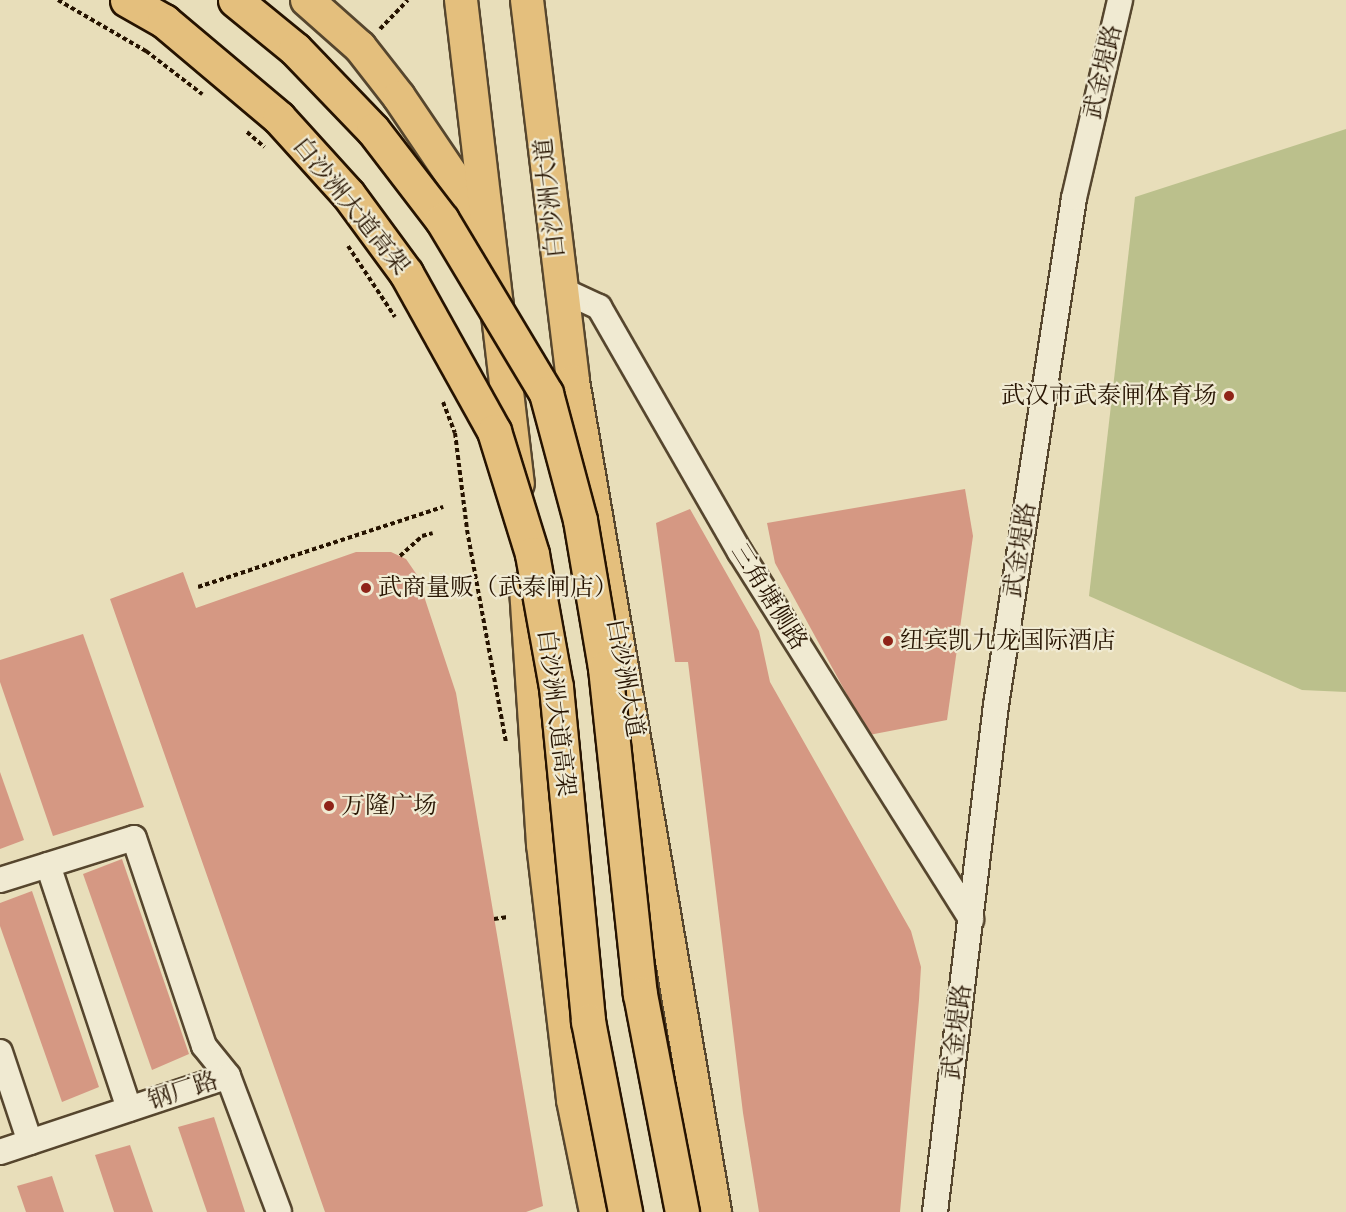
<!DOCTYPE html>
<meta charset="utf-8">
<style>
body{margin:0}
#map{position:relative;width:1346px;height:1212px;overflow:hidden;background:#e8deba;font-family:"IM FELL Great Primer","Noto Serif SC",serif}
div>[style]{position:absolute}
.green>*{inset:0;background:#bbc08c}
.building>*{inset:0;background:#d59883}
.path>*{height:4px;margin-top:-2px;transform-origin:0;background:repeating-linear-gradient(90deg,#261300 0 4.5px,transparent 0 7.5px)}
.roads{filter:drop-shadow(2px 0 #56462e) drop-shadow(-2px 0 #56462e) drop-shadow(0 2px #56462e) drop-shadow(0 -2px #56462e)}
.minor>*{height:24px;margin:-12px;padding:0 12px;transform-origin:12px;border-radius:12px;background:#f0ead2}
.major>*{height:32px;margin:-16px;padding:0 16px;transform-origin:16px;border-radius:16px;background:#e4bf7d}
.bridges{filter:drop-shadow(2px 0 #261300) drop-shadow(-2px 0 #261300) drop-shadow(0 2px #261300) drop-shadow(0 -2px #261300)}
.highway-bridge>*{height:33px;margin:-16.5px;padding:0 16.5px;transform-origin:16.5px;border-radius:16.5px;background:#e4bf7d}
.dots>*{width:16px;height:16px;translate:-50% -50%;box-sizing:border-box;border:3px solid #f0ead2;border-radius:50%}
span{translate:-50% -50%;white-space:nowrap;text-align:center;line-height:1.15;-webkit-text-stroke:4.5px #f0ead2;paint-order:stroke}
.street-label{font-size:24px;color:#261300}
.poi-label{font-size:24px;color:#261300}
.right{translate:-100% -50%;text-align:right}
.left{translate:0 -50%;text-align:left}
</style>
<div id="map">
<div class="green">
<div style="clip-path:polygon(1346px 129px,1346px 692px,1302px 690px,1089px 596px,1135px 197px)"></div>
</div>
<div class="building">
<div style="clip-path:polygon(965px 489px,973px 536px,947px 720px,869px 735px,775px 563px,767px 523px)"></div>
<div style="clip-path:polygon(690px 509px,759px 631px,770px 682px,911px 931px,921px 967px,919px 1000px,900px 1212px,759px 1212px,743px 1113px,688px 662px,675px 662px,656px 523px)"></div>
<div style="clip-path:polygon(356px 552px,391px 552px,406px 559px,417px 575px,456px 693px,543px 1206px,526px 1212px,325px 1212px,110px 599px,183px 572px,196px 608px)"></div>
<div style="clip-path:polygon(83px 634px,144px 807px,53px 836px,0 682px,0 660px)"></div>
<div style="clip-path:polygon(0 772px,24px 840px,0 849px)"></div>
<div style="clip-path:polygon(122px 859px,189px 1054px,152px 1070px,83px 874px)"></div>
<div style="clip-path:polygon(32px 891px,99px 1087px,62px 1102px,0 926px,0 903px)"></div>
<div style="clip-path:polygon(214px 1117px,245px 1212px,207px 1212px,178px 1127px)"></div>
<div style="clip-path:polygon(130px 1145px,153px 1212px,114px 1212px,95px 1155px)"></div>
<div style="clip-path:polygon(52px 1176px,64px 1212px,26px 1212px,17px 1186px)"></div>
</div>
<div class="path">
<div style="left:58px;top:0;width:102px;rotate:30.1deg"></div>
<div style="left:146px;top:51px;width:71px;rotate:37.5deg"></div>
<div style="left:380px;top:29px;width:40px;rotate:-46deg"></div>
<div style="left:247px;top:132px;width:23px;rotate:41deg"></div>
<div style="left:348px;top:246px;width:85px;rotate:56.5deg"></div>
<div style="left:443px;top:402px;width:33px;rotate:69deg"></div>
<div style="left:455px;top:433px;width:98px;rotate:82.9deg"></div>
<div style="left:467px;top:530px;width:216px;rotate:79.6deg"></div>
<div style="left:400px;top:556px;width:30px;rotate:-42deg"></div>
<div style="left:422px;top:536px;width:11px;rotate:-15deg"></div>
<div style="left:198px;top:587px;width:258px;rotate:-18.1deg"></div>
<div style="left:494px;top:919px;width:14px;rotate:-8deg"></div>
</div>
<div class="roads">
<div class="minor">
<div style="left:560px;top:289px;width:43px;rotate:24.8deg"></div>
<div style="left:599px;top:307px;width:283px;rotate:60.1deg"></div>
<div style="left:740px;top:552px;width:434px;rotate:57.8deg"></div>
<div style="left:48px;top:865px;width:257px;rotate:71.6deg"></div>
<div style="left:0;top:880px;width:140px;rotate:-17.4deg"></div>
<div style="left:134px;top:838px;width:219px;rotate:71.4deg"></div>
<div style="left:204px;top:1046px;width:38px;rotate:51deg"></div>
<div style="left:0;top:1052px;width:95px;rotate:71.6deg"></div>
<div style="left:0;top:1152px;width:240px;rotate:-18.4deg"></div>
<div style="left:228px;top:1076px;width:145px;rotate:69.4deg"></div>
<div style="left:935px;top:1212px;width:511px;rotate:-83.14deg"></div>
<div style="left:996px;top:705px;width:513px;rotate:-81.25deg"></div>
<div style="left:1074px;top:198px;width:203px;rotate:-76.9deg"></div>
</div>
<div class="major">
<div style="left:307px;top:0;width:71px;rotate:41.6deg"></div>
<div style="left:360px;top:47px;width:63px;rotate:52deg"></div>
<div style="left:399px;top:97px;width:127px;rotate:55.9deg"></div>
<div style="left:470px;top:202px;width:25px;rotate:72deg"></div>
<div style="left:461px;top:0;width:487px;rotate:83.3deg"></div>
<div style="left:527px;top:0;width:384px;rotate:83.1deg"></div>
<div style="left:573px;top:381px;width:843px;rotate:80.3deg"></div>
<div style="left:526px;top:588px;width:257px;rotate:86.2deg"></div>
<div style="left:543px;top:844px;width:258px;rotate:83.3deg"></div>
<div style="left:573px;top:1100px;width:114px;rotate:78.4deg"></div>
</div>
</div>
<div class="bridges">
<div class="highway-bridge">
<div style="left:127px;top:0;width:43px;rotate:29.6deg"></div>
<div style="left:164px;top:21px;width:150px;rotate:40.1deg"></div>
<div style="left:279px;top:118px;width:103px;rotate:47.8deg"></div>
<div style="left:348px;top:194px;width:98px;rotate:53.7deg"></div>
<div style="left:406px;top:273px;width:181px;rotate:60.9deg"></div>
<div style="left:494px;top:431px;width:129px;rotate:72.8deg"></div>
<div style="left:532px;top:554px;width:135px;rotate:79.8deg"></div>
<div style="left:556px;top:687px;width:336px;rotate:84.5deg"></div>
<div style="left:588px;top:1021px;width:195px;rotate:79deg"></div>
<div style="left:235px;top:0;width:77px;rotate:39.2deg"></div>
<div style="left:295px;top:49px;width:112px;rotate:46.1deg"></div>
<div style="left:373px;top:130px;width:113px;rotate:52.5deg"></div>
<div style="left:442px;top:220px;width:202px;rotate:59deg"></div>
<div style="left:546px;top:393px;width:131px;rotate:75deg"></div>
<div style="left:580px;top:520px;width:150px;rotate:80.4deg"></div>
<div style="left:605px;top:668px;width:328px;rotate:83.9deg"></div>
<div style="left:640px;top:994px;width:222px;rotate:79.1deg"></div>
</div>
</div>
<div class="dots">
<div style="left:1229px;top:396px;background:#8f2418"></div>
<div style="left:366px;top:588px;background:#8f2418"></div>
<div style="left:888px;top:641px;background:#8f2418"></div>
<div style="left:329px;top:806px;background:#8f2418"></div>
</div>
<div class="street-label">
<span style="left:1103px;top:72px;rotate:-77deg">武金堤路</span>
<span style="left:550px;top:198px;rotate:-96deg">白沙洲大道</span>
<span style="left:351px;top:206px;rotate:51deg">白沙洲大道高架</span>
<span style="left:1020px;top:550px;rotate:-81deg">武金堤路</span>
<span style="left:769px;top:597px;rotate:58deg">三角塘侧路</span>
<span style="left:625px;top:678px;rotate:80deg">白沙洲大道</span>
<span style="left:556px;top:713px;rotate:83deg">白沙洲大道高架</span>
<span style="left:957px;top:1032px;rotate:-83deg">武金堤路</span>
<span style="left:183px;top:1091px;rotate:-18deg">钢厂路</span>
</div>
<div class="poi-label">
<span class="right" style="left:1217px;top:396px">武汉市武泰闸体育场</span>
<span class="left" style="left:378px;top:588px">武商量贩（武泰闸店）</span>
<span class="left" style="left:900px;top:641px">纽宾凯九龙国际酒店</span>
<span class="left" style="left:341px;top:806px">万隆广场</span>
</div>
</div>
